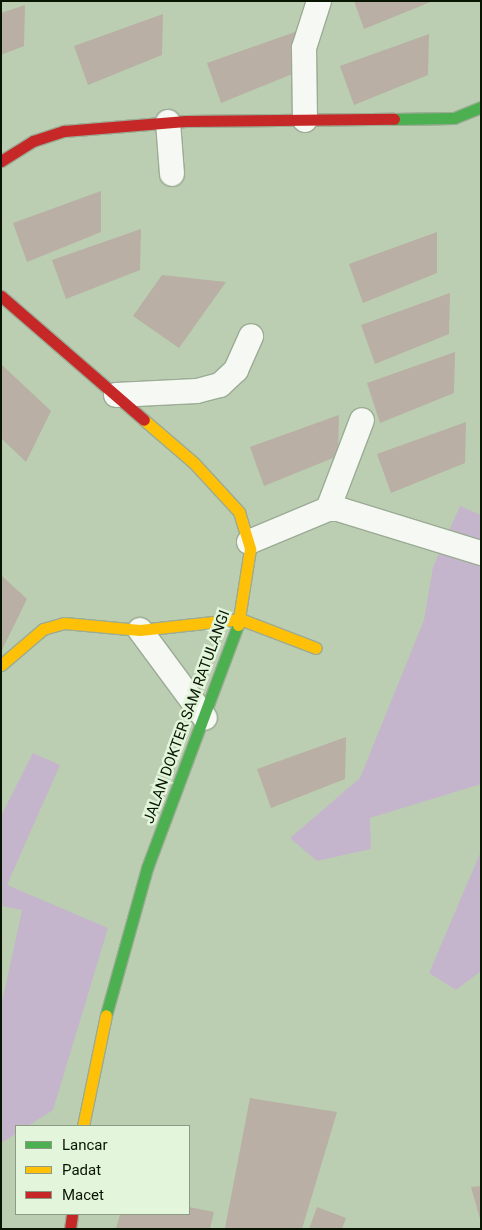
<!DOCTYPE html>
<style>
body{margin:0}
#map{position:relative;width:482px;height:1230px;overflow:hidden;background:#bbceb2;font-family:Roboto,sans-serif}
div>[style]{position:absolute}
.green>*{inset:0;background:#c5b5cc}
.building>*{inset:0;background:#b9afa4}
.roads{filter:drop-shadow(1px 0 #9bab94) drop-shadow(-1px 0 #9bab94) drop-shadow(0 1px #9bab94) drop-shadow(0 -1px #9bab94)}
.street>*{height:24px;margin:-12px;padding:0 12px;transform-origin:12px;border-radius:12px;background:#f5f8f3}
.fast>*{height:11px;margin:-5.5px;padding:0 5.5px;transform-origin:5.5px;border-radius:5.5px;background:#4caf50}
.slow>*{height:11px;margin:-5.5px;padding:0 5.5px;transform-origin:5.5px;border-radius:5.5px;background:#ffc107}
.jam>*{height:11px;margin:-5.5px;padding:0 5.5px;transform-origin:5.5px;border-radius:5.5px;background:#c62828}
span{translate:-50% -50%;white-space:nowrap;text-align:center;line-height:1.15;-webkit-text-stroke:5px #e3f5da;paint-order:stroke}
.street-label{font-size:15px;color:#081503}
.frame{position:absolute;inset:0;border:2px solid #081503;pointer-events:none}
.legend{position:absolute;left:15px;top:1125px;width:175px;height:90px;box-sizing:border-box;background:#e3f5da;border:1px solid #8b9b84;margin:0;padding:6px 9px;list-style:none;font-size:15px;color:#081503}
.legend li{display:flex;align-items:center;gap:10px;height:25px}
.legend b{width:25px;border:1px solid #8b9b84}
</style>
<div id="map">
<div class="green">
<div style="clip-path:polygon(460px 506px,481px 515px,481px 784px,370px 818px,371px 849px,317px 861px,290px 838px,360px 778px,424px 620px,433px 567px)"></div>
<div style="clip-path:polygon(33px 753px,60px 765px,7px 885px,108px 928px,53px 1110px,28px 1126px,16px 1126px,16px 1134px,1px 1143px,1px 1007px,22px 910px,1px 906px,1px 816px)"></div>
<div style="clip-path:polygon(481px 851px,481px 971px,456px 990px,429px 973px)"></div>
</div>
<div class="building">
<div style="clip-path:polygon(354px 1px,433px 1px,364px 29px)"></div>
<div style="clip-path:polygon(25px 5px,24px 46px,1px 55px,1px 13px)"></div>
<div style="clip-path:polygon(163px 14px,162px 55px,88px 85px,74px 46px)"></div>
<div style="clip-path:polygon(295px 32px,295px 73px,221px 103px,207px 63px)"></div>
<div style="clip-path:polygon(429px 34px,428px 75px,354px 105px,340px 66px)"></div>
<div style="clip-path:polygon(101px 191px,101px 232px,27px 262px,13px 223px)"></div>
<div style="clip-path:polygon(141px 229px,140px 270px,66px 299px,52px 260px)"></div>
<div style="clip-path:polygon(437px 232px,437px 273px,363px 303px,349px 264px)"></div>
<div style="clip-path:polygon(162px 275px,226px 282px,179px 348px,133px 316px)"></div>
<div style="clip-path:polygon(450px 293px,449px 334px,375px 364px,361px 325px)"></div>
<div style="clip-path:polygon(455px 352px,454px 393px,380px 423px,367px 383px)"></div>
<div style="clip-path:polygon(1px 364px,51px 411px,26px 462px,1px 438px)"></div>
<div style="clip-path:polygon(339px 415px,338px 456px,264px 486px,250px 447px)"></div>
<div style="clip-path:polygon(466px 422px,465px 463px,391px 493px,377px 454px)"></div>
<div style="clip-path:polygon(1px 575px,27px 599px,1px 652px)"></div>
<div style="clip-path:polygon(346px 737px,345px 779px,271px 808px,257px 769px)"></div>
<div style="clip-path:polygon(250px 1098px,337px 1112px,302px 1229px,225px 1228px)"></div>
<div style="clip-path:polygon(481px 1186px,481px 1219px,480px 1219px,471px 1187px)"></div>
<div style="clip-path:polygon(189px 1207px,214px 1212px,210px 1229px,116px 1229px,120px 1214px,189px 1214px)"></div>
<div style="clip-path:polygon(317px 1207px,346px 1218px,342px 1229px,309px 1229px)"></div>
</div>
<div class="roads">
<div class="street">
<div style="left:305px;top:120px;width:72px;rotate:-90.8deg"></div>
<div style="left:304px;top:48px;width:49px;rotate:-72.3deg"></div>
<div style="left:168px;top:122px;width:52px;rotate:85.6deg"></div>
<div style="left:116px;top:395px;width:81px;rotate:-2.8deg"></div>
<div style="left:197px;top:391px;width:24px;rotate:-15deg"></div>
<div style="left:220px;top:385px;width:22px;rotate:-43deg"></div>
<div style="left:236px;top:370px;width:37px;rotate:-66deg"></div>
<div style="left:328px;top:509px;width:95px;rotate:-69.1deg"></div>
<div style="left:249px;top:542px;width:86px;rotate:-22.7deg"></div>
<div style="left:328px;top:509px;width:10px"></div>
<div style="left:338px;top:509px;width:150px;rotate:17.1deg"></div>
<div style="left:140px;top:630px;width:109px;rotate:53.5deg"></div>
</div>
<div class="fast">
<div style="left:394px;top:119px;width:60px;rotate:-1deg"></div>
<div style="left:454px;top:118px;width:29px;rotate:-22deg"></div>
<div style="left:106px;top:1015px;width:153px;rotate:-74.4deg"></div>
<div style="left:147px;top:868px;width:259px;rotate:-69.5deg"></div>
</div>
<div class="slow">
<div style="left:144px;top:420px;width:66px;rotate:40.7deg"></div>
<div style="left:194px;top:463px;width:67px;rotate:47.4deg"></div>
<div style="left:239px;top:512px;width:39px;rotate:73deg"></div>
<div style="left:250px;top:549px;width:77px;rotate:99deg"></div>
<div style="left:1px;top:665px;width:55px;rotate:-40.6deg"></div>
<div style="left:43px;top:629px;width:22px;rotate:-16deg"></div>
<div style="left:64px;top:623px;width:76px;rotate:5.3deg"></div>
<div style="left:140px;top:630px;width:101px;rotate:-6.3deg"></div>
<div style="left:240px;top:619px;width:81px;rotate:20.9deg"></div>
<div style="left:83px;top:1126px;width:113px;rotate:-78.3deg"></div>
</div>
<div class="jam">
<div style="left:1px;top:161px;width:38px;rotate:-32deg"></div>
<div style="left:33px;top:141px;width:33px;rotate:-18deg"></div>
<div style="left:64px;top:131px;width:122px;rotate:-4.7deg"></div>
<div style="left:186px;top:121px;width:208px;rotate:-0.6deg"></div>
<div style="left:1px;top:296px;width:189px;rotate:40.9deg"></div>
<div style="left:70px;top:1229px;width:15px;rotate:-82deg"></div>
</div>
</div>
<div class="street-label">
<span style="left:187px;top:717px;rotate:-70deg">JALAN DOKTER SAM RATULANGI</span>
</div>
<div class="frame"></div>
<ul class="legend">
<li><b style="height:6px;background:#4caf50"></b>Lancar</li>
<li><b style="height:6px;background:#ffc107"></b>Padat</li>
<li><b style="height:6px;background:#c62828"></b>Macet</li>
</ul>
</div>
